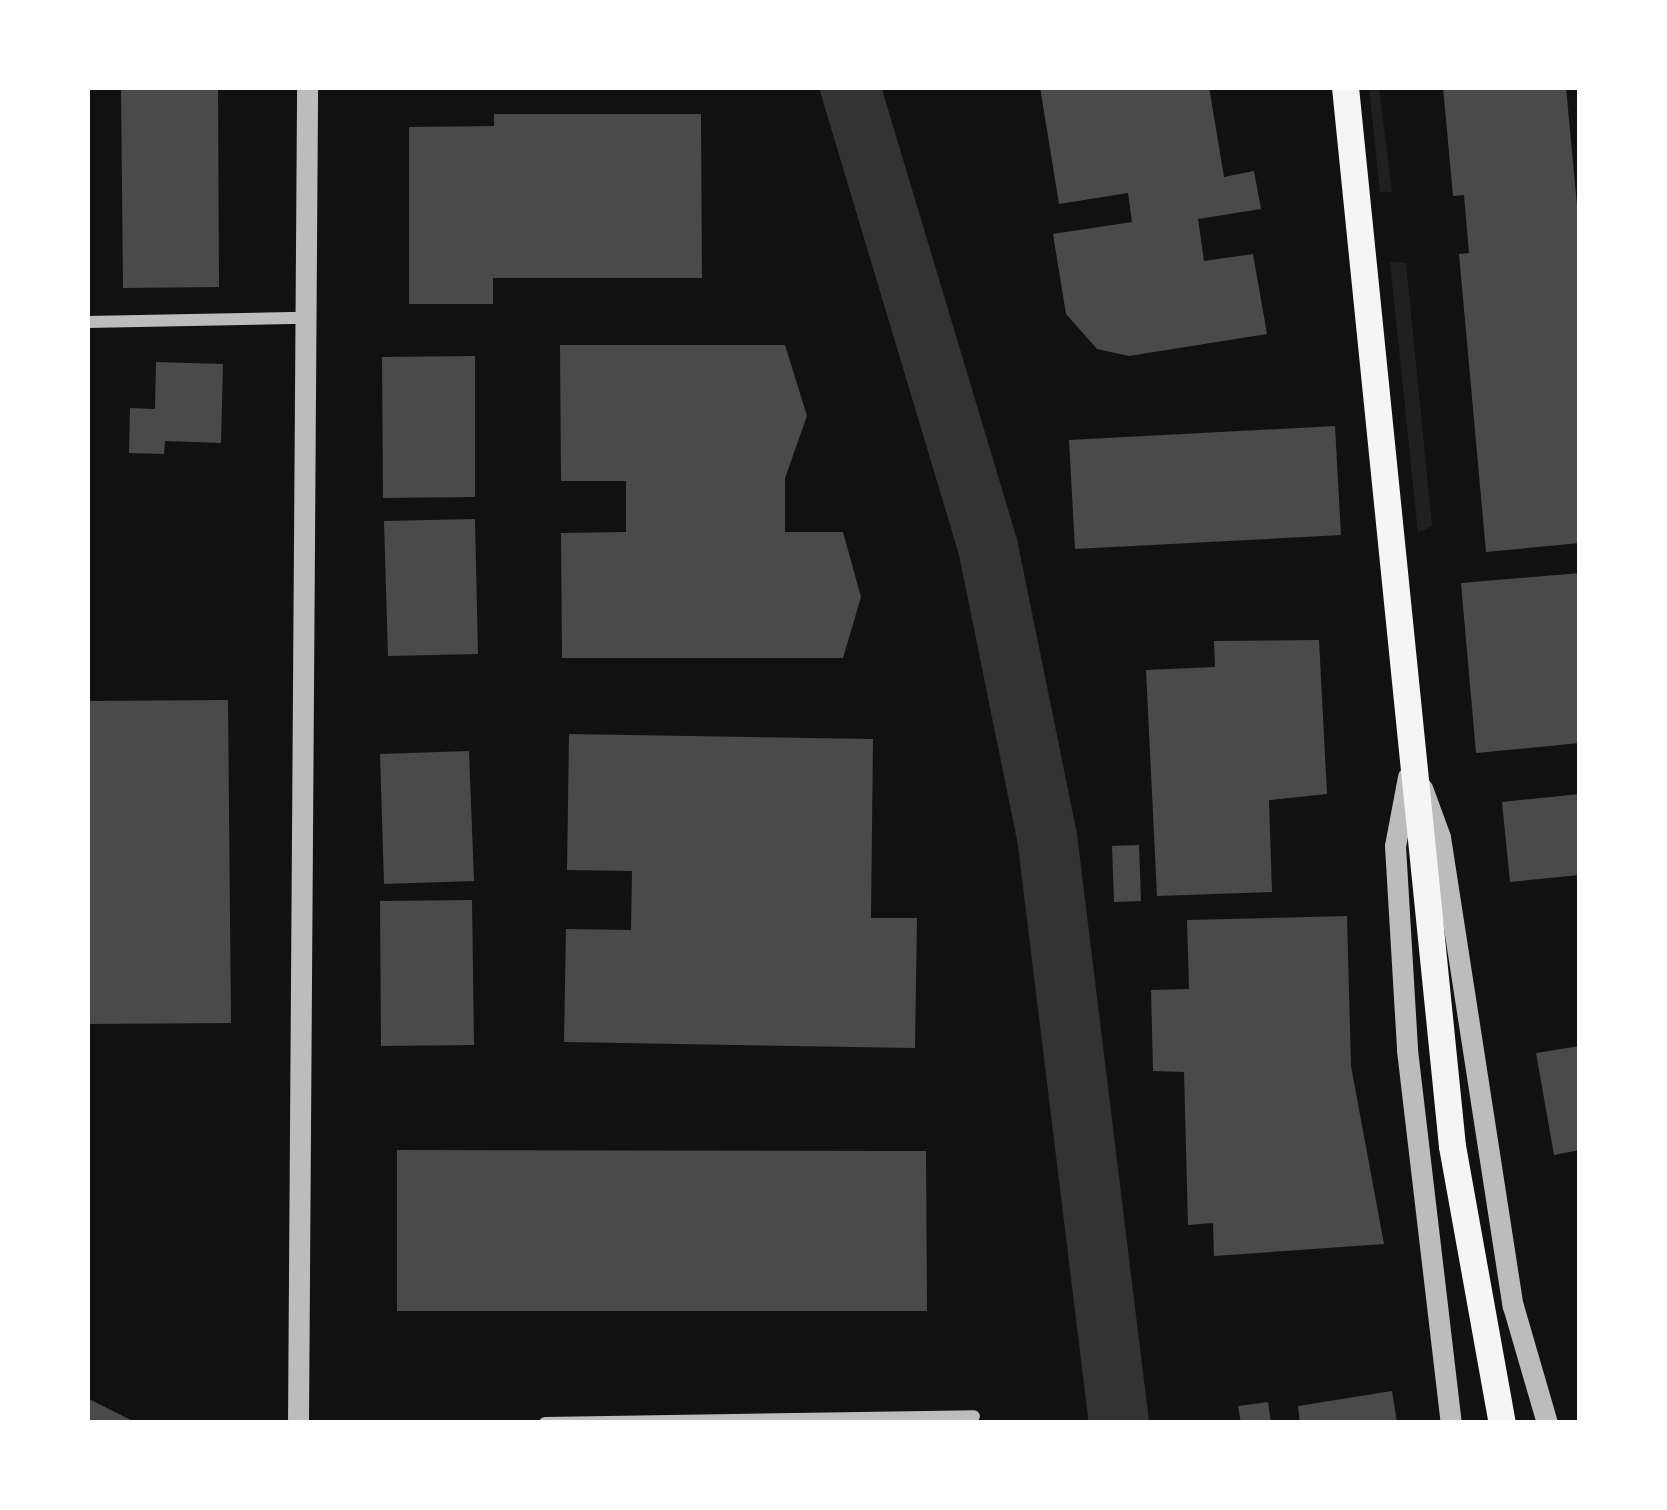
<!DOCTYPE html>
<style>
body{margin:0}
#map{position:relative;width:1667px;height:1510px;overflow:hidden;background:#111;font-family:"PT Sans Narrow",sans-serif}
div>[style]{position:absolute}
.green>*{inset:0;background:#202020}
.river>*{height:60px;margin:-30px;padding:0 30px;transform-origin:30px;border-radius:30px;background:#333}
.building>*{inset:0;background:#4a4a4a}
.minor>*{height:12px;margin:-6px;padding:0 6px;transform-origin:6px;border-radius:6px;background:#bcbcbc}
.tertiary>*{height:21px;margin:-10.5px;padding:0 10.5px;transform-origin:10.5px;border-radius:10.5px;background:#bcbcbc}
.primary>*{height:27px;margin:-13.5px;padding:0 13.5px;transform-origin:13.5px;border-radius:13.5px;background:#f5f5f5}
span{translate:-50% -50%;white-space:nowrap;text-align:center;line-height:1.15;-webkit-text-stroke:9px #fff;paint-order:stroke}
.frame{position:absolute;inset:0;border:90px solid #fff;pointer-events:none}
</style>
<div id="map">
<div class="green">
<div style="clip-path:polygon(1369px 87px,1379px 87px,1392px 192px,1380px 192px)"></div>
<div style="clip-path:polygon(1390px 262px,1406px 263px,1432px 526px,1418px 533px)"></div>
</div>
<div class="river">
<div style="left:850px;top:87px;width:480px;rotate:73.3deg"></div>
<div style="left:988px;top:547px;width:295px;rotate:78.5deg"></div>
<div style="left:1047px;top:836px;width:591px;rotate:83.01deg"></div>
</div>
<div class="building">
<div style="clip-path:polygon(121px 87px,218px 87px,219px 287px,123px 288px)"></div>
<div style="clip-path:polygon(1040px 87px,1209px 87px,1224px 177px,1254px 171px,1261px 209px,1198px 219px,1204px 261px,1253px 254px,1267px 334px,1129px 356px,1097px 349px,1066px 314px,1053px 234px,1132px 222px,1128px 193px,1059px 204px)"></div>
<div style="clip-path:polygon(1443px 87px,1566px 87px,1580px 238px,1580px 543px,1486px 552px,1459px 254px,1469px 253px,1464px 195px,1453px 196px)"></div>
<div style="clip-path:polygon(494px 114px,701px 114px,702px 278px,493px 278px,493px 304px,409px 304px,409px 127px,494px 126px)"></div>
<div style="clip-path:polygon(560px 345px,785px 345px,807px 416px,785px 478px,785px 532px,843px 532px,861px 597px,843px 658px,562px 658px,561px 533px,626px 532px,626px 481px,561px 481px)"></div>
<div style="clip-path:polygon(475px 356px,475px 497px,383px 498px,382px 357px)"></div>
<div style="clip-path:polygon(156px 362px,223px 364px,221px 443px,165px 441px,164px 454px,129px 453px,130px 408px,155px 409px)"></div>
<div style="clip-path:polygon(1335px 426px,1341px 535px,1075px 549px,1069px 440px)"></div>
<div style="clip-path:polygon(475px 519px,478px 654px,388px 656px,384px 521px)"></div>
<div style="clip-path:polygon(1580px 573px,1580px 743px,1476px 753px,1461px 583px)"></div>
<div style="clip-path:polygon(1319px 640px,1327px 794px,1269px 800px,1272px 892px,1157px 896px,1146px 670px,1215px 667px,1214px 641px)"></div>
<div style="clip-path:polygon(228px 700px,231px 1023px,87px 1024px,87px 701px)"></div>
<div style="clip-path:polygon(569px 734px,873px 739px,871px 918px,917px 918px,915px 1048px,564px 1042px,566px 929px,631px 930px,632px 871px,567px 870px)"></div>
<div style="clip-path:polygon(469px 751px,474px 881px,384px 884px,380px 754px)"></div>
<div style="clip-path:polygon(1580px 794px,1580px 875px,1510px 882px,1502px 802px)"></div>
<div style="clip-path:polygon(1139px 845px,1141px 901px,1114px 902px,1112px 846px)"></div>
<div style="clip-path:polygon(472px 900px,474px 1045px,381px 1046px,380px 901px)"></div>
<div style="clip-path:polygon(1347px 916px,1351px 1066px,1384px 1244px,1214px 1256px,1213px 1223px,1188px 1225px,1184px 1072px,1153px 1071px,1151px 990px,1189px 989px,1187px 920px)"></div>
<div style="clip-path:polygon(1580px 1046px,1580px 1150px,1554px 1155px,1536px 1053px)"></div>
<div style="clip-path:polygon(397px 1150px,926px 1151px,927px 1311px,397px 1311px)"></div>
<div style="clip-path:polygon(1392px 1391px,1397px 1423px,1300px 1423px,1298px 1406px)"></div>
<div style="clip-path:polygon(87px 1398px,137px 1423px,87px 1423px)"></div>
<div style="clip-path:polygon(1268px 1402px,1271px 1423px,1241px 1423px,1238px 1406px)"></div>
</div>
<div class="minor">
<div style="left:87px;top:322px;width:217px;rotate:-1.1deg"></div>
<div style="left:545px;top:1423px;width:429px;rotate:-0.9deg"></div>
</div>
<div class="tertiary">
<div style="left:1408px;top:777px;width:70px;rotate:100.7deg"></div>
<div style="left:1395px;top:846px;width:204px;rotate:86.6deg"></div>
<div style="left:1407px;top:1050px;width:376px;rotate:83.3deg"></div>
<div style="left:1422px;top:788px;width:52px;rotate:69.8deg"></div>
<div style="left:1440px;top:837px;width:475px;rotate:81.2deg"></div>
<div style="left:1513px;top:1306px;width:122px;rotate:73.8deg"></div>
<div style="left:298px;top:1423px;width:1336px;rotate:-89.61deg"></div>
</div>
<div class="primary">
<div style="left:1345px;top:87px;width:1064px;rotate:84.23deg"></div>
<div style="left:1452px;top:1146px;width:281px;rotate:79.8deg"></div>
</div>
<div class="frame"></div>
</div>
